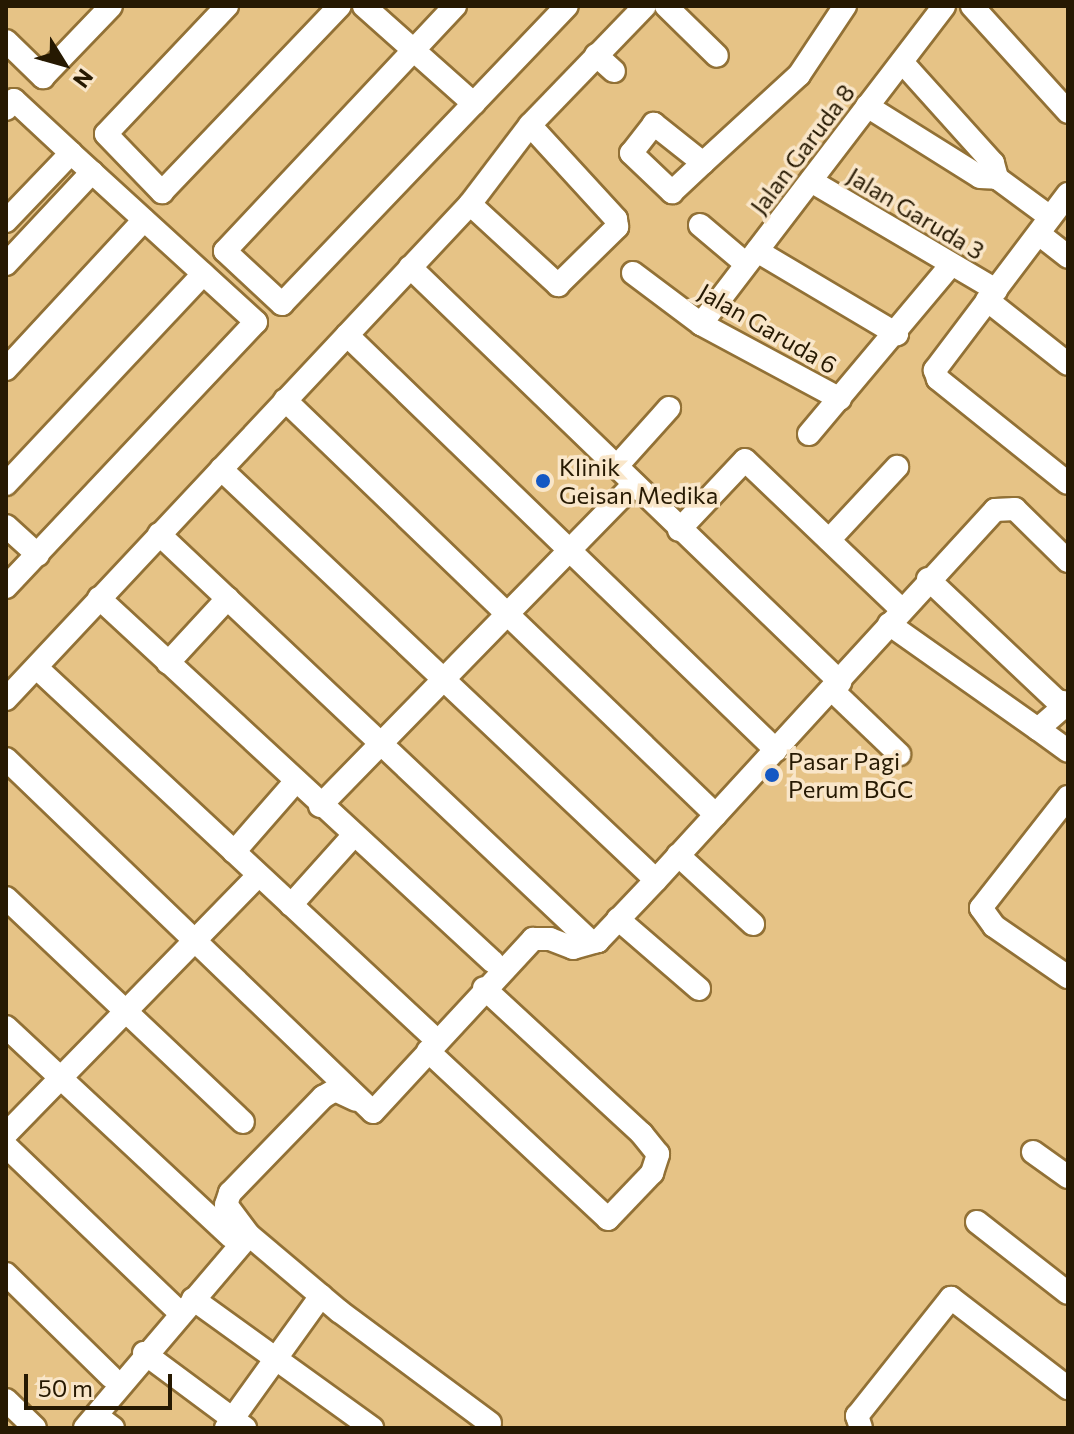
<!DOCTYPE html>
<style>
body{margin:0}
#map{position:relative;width:1074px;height:1434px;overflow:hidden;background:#e6c386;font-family:Commissioner,sans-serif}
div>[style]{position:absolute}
.roads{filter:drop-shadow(2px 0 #927136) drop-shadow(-2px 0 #927136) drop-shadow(0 2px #927136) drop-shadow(0 -2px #927136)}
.minor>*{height:22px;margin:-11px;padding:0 11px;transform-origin:11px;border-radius:11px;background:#fff}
.dots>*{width:22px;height:22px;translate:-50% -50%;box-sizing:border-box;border:4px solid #f9e6c9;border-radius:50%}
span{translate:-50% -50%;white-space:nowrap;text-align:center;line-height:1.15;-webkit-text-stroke:7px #f9e6c9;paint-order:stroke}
.street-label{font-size:24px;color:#261902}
.poi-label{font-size:24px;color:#261902}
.left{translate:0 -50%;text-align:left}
.frame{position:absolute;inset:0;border:8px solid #261902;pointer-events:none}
.north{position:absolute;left:24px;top:24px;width:80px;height:80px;-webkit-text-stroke:6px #f9e6c9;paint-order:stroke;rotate:127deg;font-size:22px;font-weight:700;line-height:32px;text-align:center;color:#261902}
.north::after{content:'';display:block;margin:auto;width:28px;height:36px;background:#261902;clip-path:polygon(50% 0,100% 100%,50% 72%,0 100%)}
.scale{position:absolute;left:24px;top:1374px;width:148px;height:36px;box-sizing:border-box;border:4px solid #261902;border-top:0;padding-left:10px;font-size:24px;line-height:28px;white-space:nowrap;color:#261902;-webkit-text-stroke:6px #f9e6c9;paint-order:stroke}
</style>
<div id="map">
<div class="roads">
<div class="minor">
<div style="left:227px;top:6px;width:176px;rotate:133.4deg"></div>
<div style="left:106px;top:134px;width:81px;rotate:46deg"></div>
<div style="left:162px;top:192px;width:257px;rotate:-46.3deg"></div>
<div style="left:364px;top:6px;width:147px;rotate:41.7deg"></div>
<div style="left:455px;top:6px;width:336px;rotate:133.2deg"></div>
<div style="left:225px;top:251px;width:78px;rotate:42.9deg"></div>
<div style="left:282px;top:304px;width:412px;rotate:-46.3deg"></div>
<div style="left:666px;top:6px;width:71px;rotate:44.4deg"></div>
<div style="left:972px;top:6px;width:143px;rotate:47.8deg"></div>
<div style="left:6px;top:41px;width:52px;rotate:44.2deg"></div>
<div style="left:43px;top:77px;width:98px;rotate:-46.2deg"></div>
<div style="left:596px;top:55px;width:24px;rotate:42deg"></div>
<div style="left:902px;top:62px;width:136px;rotate:48deg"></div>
<div style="left:993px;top:163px;width:16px;rotate:75deg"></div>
<div style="left:867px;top:106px;width:133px;rotate:32.1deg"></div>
<div style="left:980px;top:177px;width:17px;rotate:3deg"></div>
<div style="left:997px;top:178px;width:66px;rotate:36.3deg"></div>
<div style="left:6px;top:109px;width:12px;rotate:-48deg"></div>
<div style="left:14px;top:100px;width:78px;rotate:42.9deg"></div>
<div style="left:71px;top:153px;width:94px;rotate:133.7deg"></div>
<div style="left:703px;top:163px;width:63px;rotate:-141.5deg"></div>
<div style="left:654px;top:124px;width:37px;rotate:128deg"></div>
<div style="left:631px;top:153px;width:57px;rotate:43.6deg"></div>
<div style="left:672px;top:192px;width:42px;rotate:-43.1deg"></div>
<div style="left:703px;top:163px;width:130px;rotate:-42.5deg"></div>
<div style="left:799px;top:75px;width:83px;rotate:-56.3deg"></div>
<div style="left:811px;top:181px;width:215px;rotate:30.5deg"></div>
<div style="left:1068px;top:194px;width:221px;rotate:127.1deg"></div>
<div style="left:935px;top:370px;width:9px;rotate:72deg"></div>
<div style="left:938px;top:379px;width:166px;rotate:38.7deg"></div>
<div style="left:470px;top:204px;width:120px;rotate:42.6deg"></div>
<div style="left:558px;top:285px;width:83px;rotate:-44.5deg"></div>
<div style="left:617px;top:227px;width:8px;rotate:-97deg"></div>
<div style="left:616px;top:219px;width:127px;rotate:-132.5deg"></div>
<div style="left:700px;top:225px;width:59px;rotate:40.2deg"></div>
<div style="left:1039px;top:234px;width:37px;rotate:38deg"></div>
<div style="left:757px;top:251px;width:163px;rotate:30.7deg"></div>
<div style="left:6px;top:264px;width:126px;rotate:-46.9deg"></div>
<div style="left:410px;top:267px;width:598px;rotate:43.98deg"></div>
<div style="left:633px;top:273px;width:85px;rotate:36.9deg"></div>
<div style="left:701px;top:324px;width:158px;rotate:28.3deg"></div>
<div style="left:987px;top:300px;width:103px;rotate:38.3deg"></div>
<div style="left:701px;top:324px;width:400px;rotate:-52.6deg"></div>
<div style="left:347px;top:335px;width:597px;rotate:44.05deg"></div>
<div style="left:6px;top:369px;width:203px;rotate:-47.2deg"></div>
<div style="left:285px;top:400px;width:598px;rotate:43.92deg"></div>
<div style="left:809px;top:434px;width:221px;rotate:-50deg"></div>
<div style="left:617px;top:466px;width:78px;rotate:-48.1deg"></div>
<div style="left:221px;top:469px;width:598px;rotate:43.38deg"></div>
<div style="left:6px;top:484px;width:288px;rotate:-46.8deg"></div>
<div style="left:6px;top:526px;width:43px;rotate:42.2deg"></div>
<div style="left:679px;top:530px;width:96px;rotate:-46.7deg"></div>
<div style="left:745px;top:460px;width:217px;rotate:43.7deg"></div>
<div style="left:159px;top:534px;width:594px;rotate:43.36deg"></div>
<div style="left:591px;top:942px;width:7px;rotate:-8deg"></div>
<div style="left:598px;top:941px;width:84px;rotate:-46.4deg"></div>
<div style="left:656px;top:880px;width:502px;rotate:-47.5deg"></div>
<div style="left:995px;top:510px;width:20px;rotate:-3deg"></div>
<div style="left:1015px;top:509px;width:74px;rotate:44.5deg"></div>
<div style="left:829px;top:540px;width:100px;rotate:-47deg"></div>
<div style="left:928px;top:579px;width:178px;rotate:43.4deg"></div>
<div style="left:1057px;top:701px;width:11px;rotate:10deg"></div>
<div style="left:6px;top:587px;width:364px;rotate:-46.7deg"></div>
<div style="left:256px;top:322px;width:251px;rotate:-137.6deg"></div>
<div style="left:99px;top:598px;width:536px;rotate:42.73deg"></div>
<div style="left:889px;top:624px;width:182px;rotate:35.2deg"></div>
<div style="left:1038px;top:729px;width:35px;rotate:-41deg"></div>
<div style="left:168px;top:663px;width:88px;rotate:-47.3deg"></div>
<div style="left:37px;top:668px;width:537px;rotate:42.96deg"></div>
<div style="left:832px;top:690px;width:93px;rotate:43.7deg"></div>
<div style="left:6px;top:699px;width:678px;rotate:-46.85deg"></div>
<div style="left:470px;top:204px;width:99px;rotate:-52.8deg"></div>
<div style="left:530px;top:125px;width:165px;rotate:-46deg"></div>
<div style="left:1038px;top:729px;width:37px;rotate:36deg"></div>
<div style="left:6px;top:759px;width:509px;rotate:43.89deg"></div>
<div style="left:373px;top:1112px;width:236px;rotate:-47.2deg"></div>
<div style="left:533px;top:939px;width:17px"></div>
<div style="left:550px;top:939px;width:25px;rotate:21deg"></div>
<div style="left:573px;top:948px;width:26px;rotate:-16deg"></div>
<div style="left:1068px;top:797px;width:141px;rotate:128.1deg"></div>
<div style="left:981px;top:908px;width:22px;rotate:54deg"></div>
<div style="left:994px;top:926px;width:90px;rotate:34.6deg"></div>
<div style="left:320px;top:806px;width:450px;rotate:-45.7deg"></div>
<div style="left:234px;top:852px;width:93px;rotate:-48.9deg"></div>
<div style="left:678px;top:855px;width:102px;rotate:42.6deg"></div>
<div style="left:6px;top:898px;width:326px;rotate:43.4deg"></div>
<div style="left:291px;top:905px;width:93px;rotate:-48.1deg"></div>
<div style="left:618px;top:919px;width:107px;rotate:40.8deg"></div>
<div style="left:6px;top:1027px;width:308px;rotate:43deg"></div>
<div style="left:428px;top:1051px;width:246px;rotate:43deg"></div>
<div style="left:608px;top:1219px;width:64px;rotate:-46.3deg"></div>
<div style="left:652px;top:1173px;width:20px;rotate:-72deg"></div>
<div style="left:658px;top:1154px;width:26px;rotate:-129deg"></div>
<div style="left:642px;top:1134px;width:215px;rotate:-137.3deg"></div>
<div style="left:6px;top:1134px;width:361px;rotate:-45.7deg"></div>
<div style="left:6px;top:1146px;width:241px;rotate:43.8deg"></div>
<div style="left:1033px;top:1152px;width:43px;rotate:35.5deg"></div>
<div style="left:977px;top:1222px;width:115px;rotate:38deg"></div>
<div style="left:249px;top:1235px;width:118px;rotate:40.2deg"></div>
<div style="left:339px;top:1311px;width:188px;rotate:36.6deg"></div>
<div style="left:6px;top:1274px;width:147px;rotate:44.4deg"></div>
<div style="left:193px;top:1299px;width:221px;rotate:35.8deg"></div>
<div style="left:144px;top:1353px;width:126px;rotate:36.6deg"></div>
<div style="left:6px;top:1400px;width:40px;rotate:44deg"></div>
<div style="left:97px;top:1416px;width:20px;rotate:37deg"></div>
<div style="left:85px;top:1428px;width:253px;rotate:-49.6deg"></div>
<div style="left:249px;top:1235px;width:38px;rotate:-127deg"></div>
<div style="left:226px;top:1205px;width:13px;rotate:-72deg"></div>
<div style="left:230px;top:1193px;width:134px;rotate:-45.9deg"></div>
<div style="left:323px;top:1097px;width:14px;rotate:-30deg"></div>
<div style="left:335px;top:1090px;width:23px;rotate:25deg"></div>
<div style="left:226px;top:1428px;width:163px;rotate:-54.3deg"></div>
<div style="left:861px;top:1428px;width:13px;rotate:-108deg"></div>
<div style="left:857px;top:1416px;width:151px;rotate:-51.5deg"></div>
<div style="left:951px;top:1298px;width:148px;rotate:37.6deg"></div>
</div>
</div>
<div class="dots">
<div style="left:543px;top:481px;background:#1558c3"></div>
<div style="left:772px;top:775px;background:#1558c3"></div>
</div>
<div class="street-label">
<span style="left:802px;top:149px;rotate:-53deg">Jalan Garuda 8</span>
<span style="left:916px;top:213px;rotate:31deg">Jalan Garuda 3</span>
<span style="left:768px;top:328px;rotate:30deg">Jalan Garuda 6</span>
</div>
<div class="poi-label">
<span class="left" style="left:559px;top:481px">Klinik<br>Geisan Medika</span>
<span class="left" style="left:788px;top:775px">Pasar Pagi<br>Perum BGC</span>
</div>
<div class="frame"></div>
<div class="north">N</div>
<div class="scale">50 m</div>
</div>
